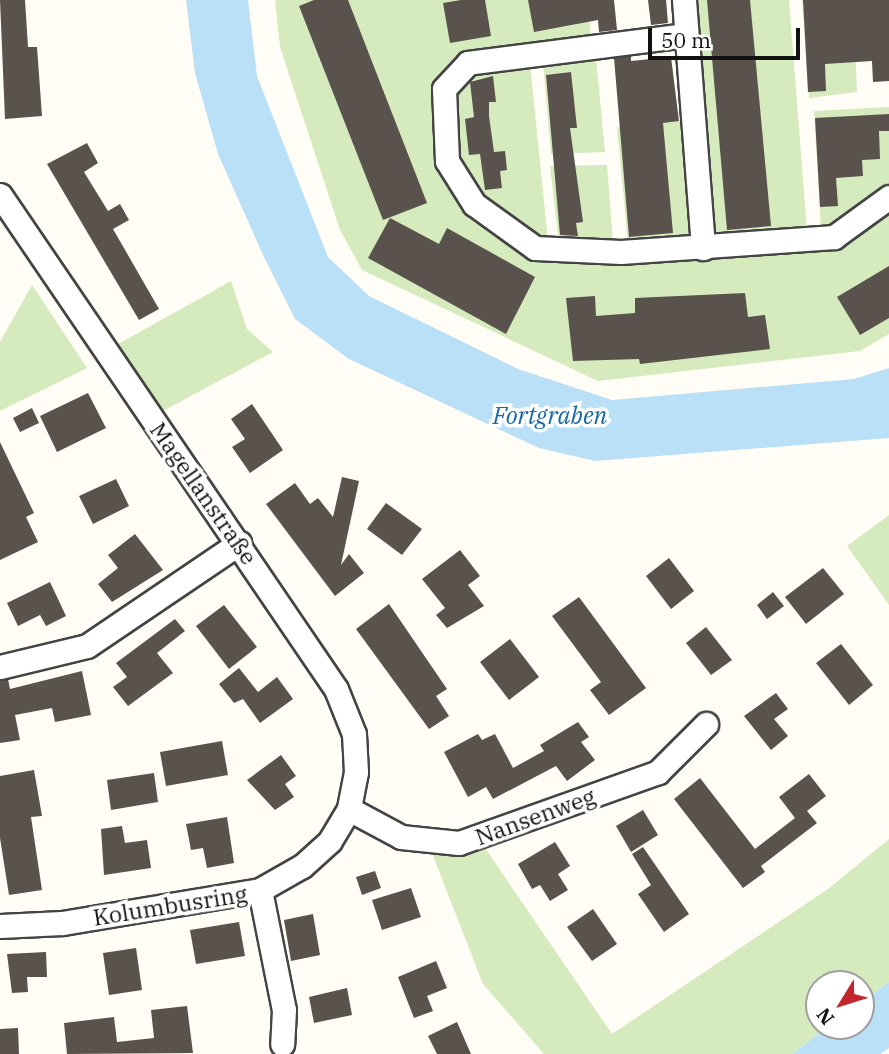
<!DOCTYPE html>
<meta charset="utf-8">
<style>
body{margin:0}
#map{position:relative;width:889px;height:1054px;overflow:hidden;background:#fffdf5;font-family:"IBM Plex Serif",serif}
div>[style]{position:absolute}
.green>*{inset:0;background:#d5ebbd}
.water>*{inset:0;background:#b9e0f7}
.building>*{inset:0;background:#5a524d}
.roads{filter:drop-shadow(2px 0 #444) drop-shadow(-2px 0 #444) drop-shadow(0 2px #444) drop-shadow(0 -2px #444)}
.minor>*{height:23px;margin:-11.5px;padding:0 11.5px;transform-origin:11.5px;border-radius:11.5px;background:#fff}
span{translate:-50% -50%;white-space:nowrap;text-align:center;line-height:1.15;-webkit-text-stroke:7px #fff;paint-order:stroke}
.street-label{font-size:23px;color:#111}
.water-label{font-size:24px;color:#1768a6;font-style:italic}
.north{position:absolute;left:805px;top:970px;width:70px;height:70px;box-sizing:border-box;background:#fff;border:2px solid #a0a0a0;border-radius:50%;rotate:232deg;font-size:19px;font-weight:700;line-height:28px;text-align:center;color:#111}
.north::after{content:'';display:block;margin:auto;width:24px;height:32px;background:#c4262e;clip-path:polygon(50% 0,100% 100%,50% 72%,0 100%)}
.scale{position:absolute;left:648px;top:28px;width:152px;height:32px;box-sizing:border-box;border:4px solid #111;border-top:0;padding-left:9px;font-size:21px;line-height:24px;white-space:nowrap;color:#111;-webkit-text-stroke:5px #fff;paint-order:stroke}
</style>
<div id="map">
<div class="green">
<div style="clip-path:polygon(275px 0,587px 0,591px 35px,462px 53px,435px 84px,435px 161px,465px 211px,532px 260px,620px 266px,832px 251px,889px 211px,889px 334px,860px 351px,598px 381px,362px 270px,340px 230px,280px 47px)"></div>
<div style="clip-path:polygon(693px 0,789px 0,807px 231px,712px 238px)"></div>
<div style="clip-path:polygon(802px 0,853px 0,857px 92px,809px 98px)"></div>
<div style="clip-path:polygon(596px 58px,605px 152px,551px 154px,543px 63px)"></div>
<div style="clip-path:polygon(530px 64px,548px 241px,537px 240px,480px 198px,454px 159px,452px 90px,471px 71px)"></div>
<div style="clip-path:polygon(889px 107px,889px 186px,821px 229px,814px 111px)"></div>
<div style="clip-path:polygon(684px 120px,694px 240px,628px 244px,617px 127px)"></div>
<div style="clip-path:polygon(607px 165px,613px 244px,559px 245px,550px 166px)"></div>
<div style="clip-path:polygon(231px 281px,247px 329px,273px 352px,163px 411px,118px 344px)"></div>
<div style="clip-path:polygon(32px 285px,87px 368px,0 411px,0 342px)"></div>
<div style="clip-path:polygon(889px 515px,889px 605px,847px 546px)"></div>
<div style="clip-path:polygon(889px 839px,889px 982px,861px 1003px,861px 984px,819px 984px,819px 1026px,829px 1026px,792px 1054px,544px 1054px,483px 984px,430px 848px,483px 845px,612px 1034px,828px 889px)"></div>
</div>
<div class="water">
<div style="clip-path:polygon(186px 0,248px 0,257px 76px,328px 257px,369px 296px,518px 369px,612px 400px,854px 379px,889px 368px,889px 438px,595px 461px,539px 448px,349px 359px,295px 319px,263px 255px,218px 154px,195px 73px)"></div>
<div style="clip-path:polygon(889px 982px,889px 1048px,880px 1054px,792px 1054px,829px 1026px,861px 1026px,861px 1003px)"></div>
</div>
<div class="building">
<div style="clip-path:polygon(0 0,25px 0,28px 47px,37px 47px,42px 116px,5px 119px)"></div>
<div style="clip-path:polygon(314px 0,348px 0,427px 203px,383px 220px,299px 6px)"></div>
<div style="clip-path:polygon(461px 0,485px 0,491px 36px,450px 43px,443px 3px)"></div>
<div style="clip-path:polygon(528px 0,614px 0,617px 30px,599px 32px,598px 20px,534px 32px)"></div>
<div style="clip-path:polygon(648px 0,666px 0,668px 23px,651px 25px)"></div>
<div style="clip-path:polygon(707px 0,750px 0,771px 226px,727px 230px)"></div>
<div style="clip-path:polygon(803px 0,889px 0,889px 81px,873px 82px,872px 61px,825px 64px,826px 91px,808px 92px)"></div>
<div style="clip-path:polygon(631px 56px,631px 61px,671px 57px,679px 121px,663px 123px,673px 233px,629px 237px,614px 58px)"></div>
<div style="clip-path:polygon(571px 72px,577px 128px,570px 128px,583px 222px,576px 223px,578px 236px,560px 235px,546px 75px)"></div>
<div style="clip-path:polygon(493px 76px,496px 102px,489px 102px,489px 116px,494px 152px,505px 151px,507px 170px,500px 171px,502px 188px,485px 190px,480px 154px,469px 155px,465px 119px,474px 117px,470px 82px)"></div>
<div style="clip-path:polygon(889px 114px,889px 131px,879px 131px,880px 159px,862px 160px,863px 176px,836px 178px,838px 206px,820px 207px,815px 118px)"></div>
<div style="clip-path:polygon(87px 143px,98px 163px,84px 172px,108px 211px,120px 204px,129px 220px,113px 229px,159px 309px,139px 320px,47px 164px)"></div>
<div style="clip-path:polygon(390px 218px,439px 244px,447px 228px,535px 277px,506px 334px,368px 258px)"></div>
<div style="clip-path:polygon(889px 266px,889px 318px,860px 335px,837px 297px)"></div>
<div style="clip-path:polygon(745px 293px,748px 317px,765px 315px,770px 349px,640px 364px,639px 359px,573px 361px,566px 298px,595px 296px,596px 316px,635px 313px,635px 298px)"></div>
<div style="clip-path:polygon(88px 393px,106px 428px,57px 452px,40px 416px)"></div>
<div style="clip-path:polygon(252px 404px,283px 450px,250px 473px,232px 447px,245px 439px,231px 419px)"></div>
<div style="clip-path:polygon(32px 408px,39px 423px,20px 432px,13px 418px)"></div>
<div style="clip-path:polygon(0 442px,34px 513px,26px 517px,38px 542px,0 560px)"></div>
<div style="clip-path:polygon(342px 477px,359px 481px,341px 565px,349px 554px,364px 573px,335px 596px,266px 504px,295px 483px,310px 504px,318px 498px,333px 517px)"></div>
<div style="clip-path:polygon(116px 479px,129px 506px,93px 524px,79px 496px)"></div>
<div style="clip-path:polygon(386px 503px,422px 529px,402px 555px,367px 529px)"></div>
<div style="clip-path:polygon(135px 534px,163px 570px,112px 602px,98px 584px,118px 568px,108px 555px)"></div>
<div style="clip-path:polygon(460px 550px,480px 576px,468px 585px,484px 606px,447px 628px,436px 615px,445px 608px,422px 579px)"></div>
<div style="clip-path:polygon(669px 558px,694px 591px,671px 609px,646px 576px)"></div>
<div style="clip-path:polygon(823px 568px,844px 594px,806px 624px,785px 597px)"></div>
<div style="clip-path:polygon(50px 582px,66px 616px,46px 626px,40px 615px,18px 626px,7px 603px)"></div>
<div style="clip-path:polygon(773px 592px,784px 606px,767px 619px,757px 605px)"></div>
<div style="clip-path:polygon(579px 597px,646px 688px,609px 715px,590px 690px,601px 682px,552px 616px)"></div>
<div style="clip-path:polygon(389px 604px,447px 689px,436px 696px,449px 716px,429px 729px,356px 629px)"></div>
<div style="clip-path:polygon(224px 605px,257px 647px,229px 669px,196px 626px)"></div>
<div style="clip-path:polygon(175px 619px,185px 631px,157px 653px,173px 673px,128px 706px,113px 687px,127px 677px,116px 663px)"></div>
<div style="clip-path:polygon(706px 627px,732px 660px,711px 675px,686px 643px)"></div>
<div style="clip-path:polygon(510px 639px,539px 677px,509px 700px,480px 662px)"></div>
<div style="clip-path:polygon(841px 644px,873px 685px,849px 705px,816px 663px)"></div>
<div style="clip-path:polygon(239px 668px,258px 692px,277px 677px,293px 699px,260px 723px,243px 699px,234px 703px,219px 684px)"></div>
<div style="clip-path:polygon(82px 671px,91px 715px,55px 722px,52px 708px,15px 715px,20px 740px,0 743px,0 681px,8px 679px,10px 689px)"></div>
<div style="clip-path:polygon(776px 693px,788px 709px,774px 719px,788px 736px,771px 750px,744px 716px)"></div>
<div style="clip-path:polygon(578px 722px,589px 737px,581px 742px,595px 760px,567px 781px,556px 766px,493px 799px,486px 787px,468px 797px,444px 752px,478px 734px,482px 740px,495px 734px,513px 768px,544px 751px,540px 745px)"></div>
<div style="clip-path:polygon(222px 741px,228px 775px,166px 786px,160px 752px)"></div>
<div style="clip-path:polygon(281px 755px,296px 776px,285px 784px,294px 797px,275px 810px,247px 780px)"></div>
<div style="clip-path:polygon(34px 770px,42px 816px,31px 817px,42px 890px,9px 895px,0 838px,0 776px)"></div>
<div style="clip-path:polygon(154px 773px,158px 802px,111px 810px,107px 780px)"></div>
<div style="clip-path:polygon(809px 774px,826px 796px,807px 811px,817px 823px,761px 866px,765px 872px,743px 888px,674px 799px,700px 778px,755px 849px,795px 818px,779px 797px)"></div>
<div style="clip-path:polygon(643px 810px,658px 835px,631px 852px,616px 826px)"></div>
<div style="clip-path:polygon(227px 817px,234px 863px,207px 868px,203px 848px,191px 850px,186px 824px)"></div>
<div style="clip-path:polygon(122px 826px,125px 843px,147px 840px,151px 868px,104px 875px,101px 829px)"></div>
<div style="clip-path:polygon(555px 842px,570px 866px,558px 874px,568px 890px,550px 901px,540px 885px,532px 889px,518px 864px)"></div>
<div style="clip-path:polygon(643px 847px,689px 914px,664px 932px,638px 894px,651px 885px,632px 854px)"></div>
<div style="clip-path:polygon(375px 871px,381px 888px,362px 895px,356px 877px)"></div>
<div style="clip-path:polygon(411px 888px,421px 917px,382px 930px,372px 900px)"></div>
<div style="clip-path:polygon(593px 909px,617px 944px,592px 961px,567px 927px)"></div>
<div style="clip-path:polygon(313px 914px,320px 955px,291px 961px,284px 920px)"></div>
<div style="clip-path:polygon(239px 922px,245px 956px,196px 964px,190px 930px)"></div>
<div style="clip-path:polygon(136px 948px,142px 990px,109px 995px,103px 953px)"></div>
<div style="clip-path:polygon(46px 952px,47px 977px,27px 977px,28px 992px,12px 993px,7px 954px)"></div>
<div style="clip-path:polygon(436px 961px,447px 988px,427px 996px,433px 1011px,414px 1018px,398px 977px)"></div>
<div style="clip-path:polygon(347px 988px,352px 1015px,314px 1023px,309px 997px)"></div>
<div style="clip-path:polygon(187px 1006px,193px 1053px,67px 1054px,64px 1023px,114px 1017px,117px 1042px,154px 1038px,151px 1010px)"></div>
<div style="clip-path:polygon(457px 1022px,471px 1054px,437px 1054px,428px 1036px)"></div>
<div style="clip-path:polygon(18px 1028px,19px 1054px,0 1054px,0 1029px)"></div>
</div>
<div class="roads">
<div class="minor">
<div style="left:684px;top:0;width:249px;rotate:85.6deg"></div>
<div style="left:686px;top:35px;width:220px;rotate:172.7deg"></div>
<div style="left:468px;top:63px;width:35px;rotate:133deg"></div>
<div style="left:444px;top:89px;width:72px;rotate:87.6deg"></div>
<div style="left:447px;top:161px;width:51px;rotate:57.9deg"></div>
<div style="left:474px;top:204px;width:75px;rotate:35.8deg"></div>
<div style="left:535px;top:248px;width:86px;rotate:2.7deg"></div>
<div style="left:621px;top:252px;width:214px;rotate:-4deg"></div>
<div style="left:834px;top:237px;width:68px;rotate:-36deg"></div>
<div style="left:0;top:195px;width:597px;rotate:55.78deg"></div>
<div style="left:336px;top:689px;width:48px;rotate:68.2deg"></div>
<div style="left:354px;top:734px;width:38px;rotate:87deg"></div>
<div style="left:356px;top:772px;width:38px;rotate:101deg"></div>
<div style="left:349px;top:809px;width:37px;rotate:121deg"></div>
<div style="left:330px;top:841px;width:38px;rotate:138deg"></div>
<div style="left:302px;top:866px;width:48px;rotate:150.3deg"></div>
<div style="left:260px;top:890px;width:201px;rotate:170.5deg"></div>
<div style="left:62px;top:923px;width:62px;rotate:177.2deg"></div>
<div style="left:0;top:667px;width:89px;rotate:-13.6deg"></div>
<div style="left:87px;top:646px;width:184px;rotate:-34.1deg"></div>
<div style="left:349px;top:809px;width:59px;rotate:28.3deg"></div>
<div style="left:401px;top:837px;width:58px;rotate:5.9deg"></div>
<div style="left:459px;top:843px;width:211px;rotate:-19.6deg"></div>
<div style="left:658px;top:772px;width:68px;rotate:-45deg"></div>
<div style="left:260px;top:890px;width:122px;rotate:78.7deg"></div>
<div style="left:284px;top:1010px;width:34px;rotate:93deg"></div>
</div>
</div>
<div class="street-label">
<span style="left:204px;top:493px;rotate:55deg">Magellanstraße</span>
<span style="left:535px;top:816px;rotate:-20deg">Nansenweg</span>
<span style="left:170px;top:905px;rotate:-9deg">Kolumbusring</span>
</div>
<div class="water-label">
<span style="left:550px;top:416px">Fortgraben</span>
</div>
<div class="north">N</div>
<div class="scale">50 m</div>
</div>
